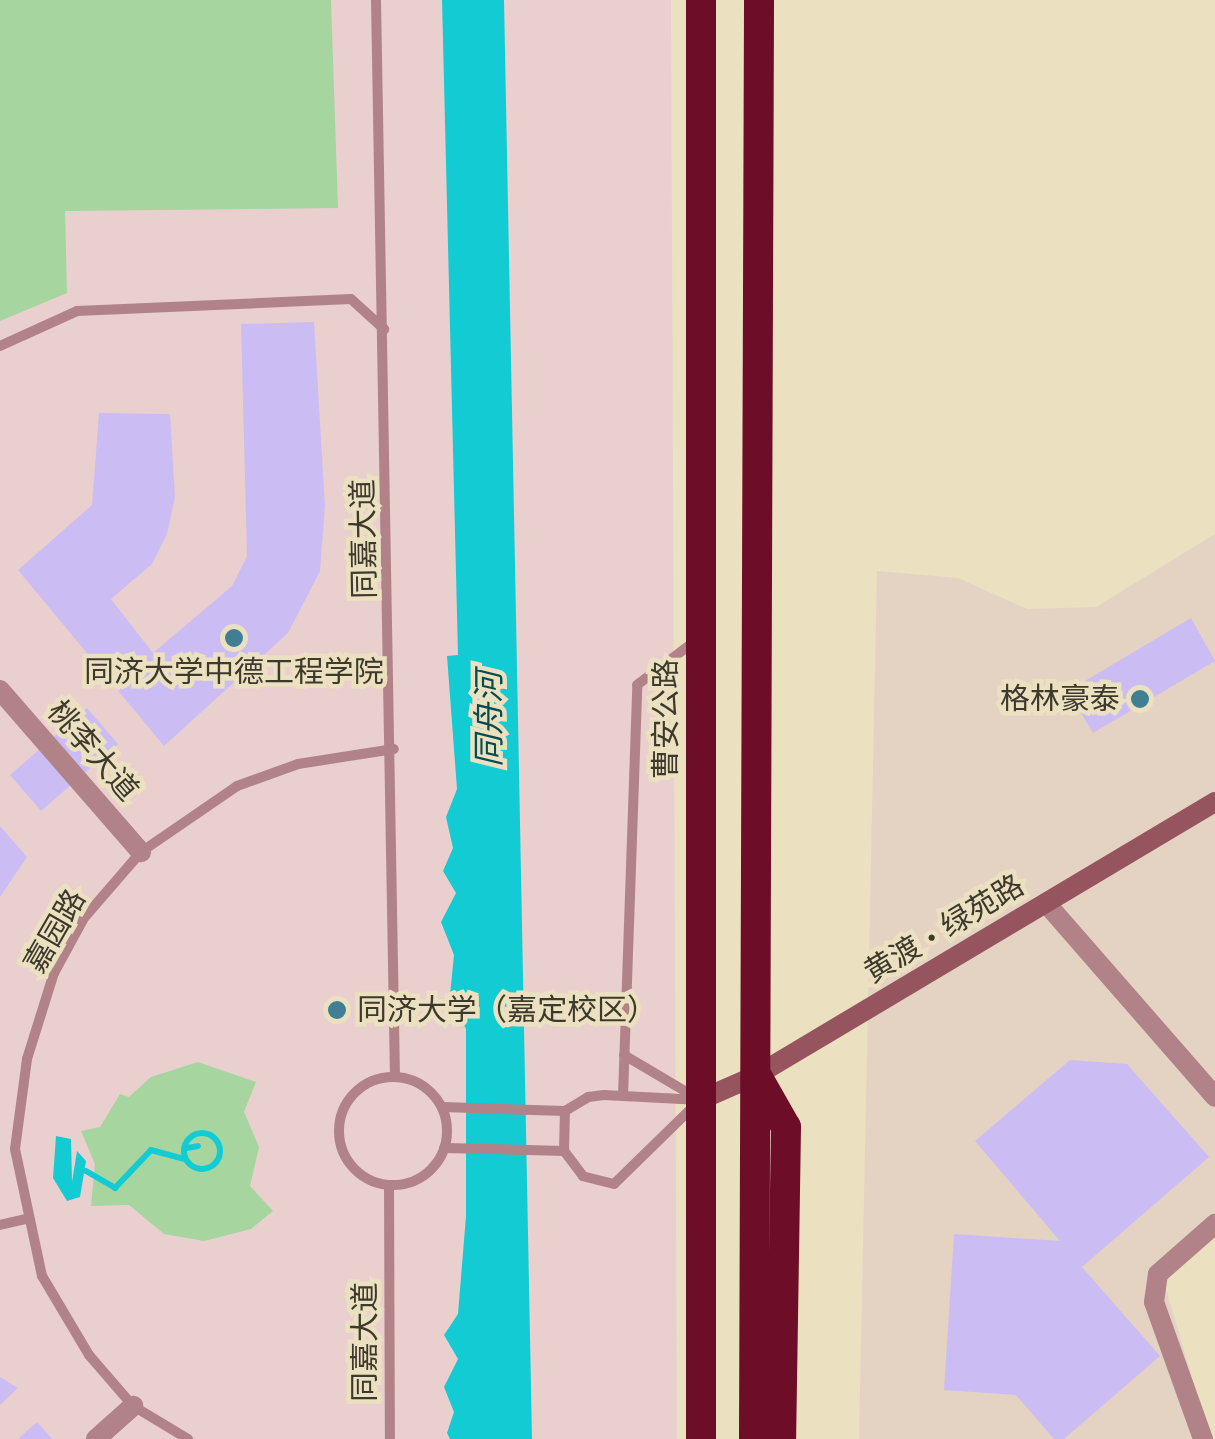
<!DOCTYPE html>
<meta charset="utf-8">
<style>
body{margin:0}
#map{position:relative;width:1215px;height:1439px;overflow:hidden;background:#ebe0c0;font-family:Figtree,"Noto Sans SC",sans-serif}
div>[style]{position:absolute}
.commercial>*{inset:0;background:#e4d3c2}
.education>*{inset:0;background:#eacfcf}
.green>*{inset:0;background:#a6d5a0}
.water>*{inset:0;background:#13cbd3}
.stream>*{height:6px;margin:-3px;padding:0 3px;transform-origin:3px;border-radius:3px;background:#13cbd3}
.stream>.ring{margin:-3px;padding:0;box-sizing:content-box;background:none;border:6px solid #13cbd3;border-radius:50%}
.building>*{inset:0;background:#cbbdf3}
.lane>*{height:10px;margin:-5px;padding:0 5px;transform-origin:5px;border-radius:5px;background:#b18388}
.lane>.ring{margin:-5px;padding:0;box-sizing:content-box;background:none;border:10px solid #b18388;border-radius:50%}
.street>*{height:20px;margin:-10px;padding:0 10px;transform-origin:10px;border-radius:10px;background:#b18388}
.secondary>*{height:20px;margin:-10px;padding:0 10px;transform-origin:10px;border-radius:10px;background:#96555e}
.highway>*{height:30px;margin:-15px;padding:0 15px;transform-origin:15px;border-radius:15px;background:#6d0d28}
.dots>*{width:28px;height:28px;translate:-50% -50%;box-sizing:border-box;border:5px solid #ebe0c0;border-radius:50%}
span{translate:-50% -50%;white-space:nowrap;text-align:center;line-height:1.15;-webkit-text-stroke:9px #ebe0c0;paint-order:stroke}
.street-label{font-size:30px;color:#3d392c}
.poi-label{font-size:30px;color:#3d392c}
.right{translate:-100% -50%;text-align:right}
.left{translate:0 -50%;text-align:left}
.water-label{font-size:32px;color:#034c4f;font-style:italic}
</style>
<div id="map">
<div class="commercial">
<div style="clip-path:polygon(1215px 534px,1215px 1227px,1166px 1271px,1166px 1289px,1210px 1439px,859px 1439px,877px 571px,958px 578px,1027px 609px,1096px 607px)"></div>
</div>
<div class="education">
<div style="clip-path:polygon(0 0,671px 0,677px 1439px,0 1439px)"></div>
</div>
<div class="green">
<div style="clip-path:polygon(0 0,331px 0,338px 208px,65px 211px,67px 293px,0 321px)"></div>
<div style="clip-path:polygon(198px 1062px,256px 1082px,244px 1112px,259px 1147px,250px 1186px,273px 1211px,251px 1229px,204px 1241px,164px 1234px,129px 1205px,91px 1206px,95px 1164px,81px 1131px,100px 1127px,120px 1094px,129px 1097px,151px 1077px)"></div>
</div>
<div class="water">
<div style="clip-path:polygon(442px 0,504px 0,532px 1439px,450px 1439px,447px 1433px,454px 1412px,444px 1387px,458px 1359px,444px 1335px,458px 1314px,466px 1216px,466px 1029px,450px 995px,454px 955px,441px 922px,456px 893px,443px 871px,453px 848px,446px 817px,457px 789px,447px 656px,458px 655px)"></div>
<div style="clip-path:polygon(56px 1136px,71px 1139px,72px 1182px,77px 1151px,86px 1161px,80px 1197px,67px 1201px,53px 1178px)"></div>
</div>
<div class="stream">
<div class="ring" style="left:184px;top:1133px;width:30px;height:30px"></div>
<div style="left:187px;top:1148px;width:11px;rotate:-10deg"></div>
<div style="left:86px;top:1171px;width:34px;rotate:30deg"></div>
<div style="left:115px;top:1188px;width:52px;rotate:-46.5deg"></div>
<div style="left:151px;top:1150px;width:34px;rotate:15deg"></div>
</div>
<div class="building">
<div style="clip-path:polygon(314px 322px,325px 506px,320px 571px,288px 633px,164px 746px,18px 570px,92px 505px,99px 413px,170px 414px,175px 497px,167px 534px,152px 564px,111px 599px,153px 653px,232px 586px,247px 556px,241px 324px)"></div>
<div style="clip-path:polygon(1191px 618px,1215px 661px,1093px 733px,1068px 691px)"></div>
<div style="clip-path:polygon(87px 708px,118px 744px,41px 811px,10px 775px)"></div>
<div style="clip-path:polygon(0 826px,27px 857px,0 897px)"></div>
<div style="clip-path:polygon(1070px 1060px,1127px 1064px,1209px 1157px,1082px 1267px,1160px 1356px,1064px 1439px,1054px 1439px,1016px 1395px,944px 1390px,954px 1234px,1060px 1241px,975px 1141px)"></div>
<div style="clip-path:polygon(0 1377px,18px 1388px,0 1405px)"></div>
<div style="clip-path:polygon(37px 1422px,52px 1439px,18px 1439px)"></div>
</div>
<div class="lane">
<div style="left:376px;top:0;width:1077px;rotate:88.99deg"></div>
<div style="left:0;top:346px;width:85px;rotate:-24.4deg"></div>
<div style="left:77px;top:311px;width:274px;rotate:-2.5deg"></div>
<div style="left:351px;top:299px;width:45px;rotate:42.3deg"></div>
<div style="left:624px;top:1055px;width:82px;rotate:30.6deg"></div>
<div class="ring" style="left:339px;top:1077px;width:98px;height:98px"></div>
<div style="left:623px;top:1096px;width:411px;rotate:-88deg"></div>
<div style="left:637px;top:685px;width:73px;rotate:-37.2deg"></div>
<div style="left:588px;top:1097px;width:16px;rotate:-7deg"></div>
<div style="left:604px;top:1095px;width:96px;rotate:3deg"></div>
<div style="left:700px;top:1100px;width:120px;rotate:135.7deg"></div>
<div style="left:614px;top:1184px;width:32px;rotate:-166deg"></div>
<div style="left:583px;top:1176px;width:31px;rotate:-127deg"></div>
<div style="left:564px;top:1151px;width:40px;rotate:-88.6deg"></div>
<div style="left:565px;top:1111px;width:27px;rotate:-31deg"></div>
<div style="left:443px;top:1107px;width:122px;rotate:1.9deg"></div>
<div style="left:444px;top:1148px;width:120px;rotate:1.4deg"></div>
<div style="left:389px;top:1185px;width:254px;rotate:89.8deg"></div>
<div style="left:0;top:1225px;width:27px;rotate:-13deg"></div>
<div style="left:188px;top:1439px;width:64px;rotate:-149deg"></div>
<div style="left:133px;top:1406px;width:67px;rotate:-130.8deg"></div>
<div style="left:89px;top:1355px;width:92px;rotate:-120.7deg"></div>
<div style="left:42px;top:1276px;width:130px;rotate:-102deg"></div>
<div style="left:15px;top:1149px;width:91px;rotate:-82.4deg"></div>
<div style="left:27px;top:1059px;width:90px;rotate:-72.6deg"></div>
<div style="left:54px;top:973px;width:63px;rotate:-61.4deg"></div>
<div style="left:84px;top:918px;width:87px;rotate:-49.2deg"></div>
<div style="left:141px;top:852px;width:116px;rotate:-34.5deg"></div>
<div style="left:237px;top:786px;width:65px;rotate:-19.8deg"></div>
<div style="left:298px;top:764px;width:97px;rotate:-8.9deg"></div>
</div>
<div class="street">
<div style="left:0;top:690px;width:215px;rotate:49deg"></div>
<div style="left:1046px;top:903px;width:257px;rotate:48.9deg"></div>
<div style="left:96px;top:1439px;width:50px;rotate:-41.7deg"></div>
<div style="left:1203px;top:1439px;width:145px;rotate:-109.7deg"></div>
<div style="left:1154px;top:1302px;width:28px;rotate:-82deg"></div>
<div style="left:1158px;top:1274px;width:76px;rotate:-41.3deg"></div>
</div>
<div class="secondary">
<div style="left:700px;top:1100px;width:62px;rotate:-23.7deg"></div>
<div style="left:757px;top:1075px;width:533px;rotate:-30.8deg"></div>
</div>
<div class="highway">
<div style="left:701px;top:0;width:1439px;rotate:90deg"></div>
<div style="left:758px;top:1078px;width:56px;rotate:60.3deg"></div>
<div style="left:786px;top:1127px;width:312px;rotate:90.9deg"></div>
<div style="left:754px;top:1439px;width:1439px;rotate:-89.8deg"></div>
</div>
<div class="dots">
<div style="left:234px;top:638px;background:#407f93"></div>
<div style="left:1140px;top:699px;background:#407f93"></div>
<div style="left:337px;top:1010px;background:#407f93"></div>
</div>
<div class="street-label">
<span style="left:364px;top:539px;rotate:-91deg">同嘉大道</span>
<span style="left:666px;top:719px;rotate:-90deg">曹安公路</span>
<span style="left:93px;top:751px;rotate:49deg">桃李大道</span>
<span style="left:944px;top:929px;rotate:-31deg">黄渡 • 绿苑路</span>
<span style="left:55px;top:931px;rotate:-60deg">嘉园路</span>
<span style="left:365px;top:1342px;rotate:-90deg">同嘉大道</span>
</div>
<div class="poi-label">
<span style="left:234px;top:672px">同济大学中德工程学院</span>
<span class="right" style="left:1120px;top:699px">格林豪泰</span>
<span class="left" style="left:357px;top:1010px">同济大学（嘉定校区）</span>
</div>
<div class="water-label">
<span style="left:489px;top:719px;rotate:-90deg">同舟河</span>
</div>
</div>
